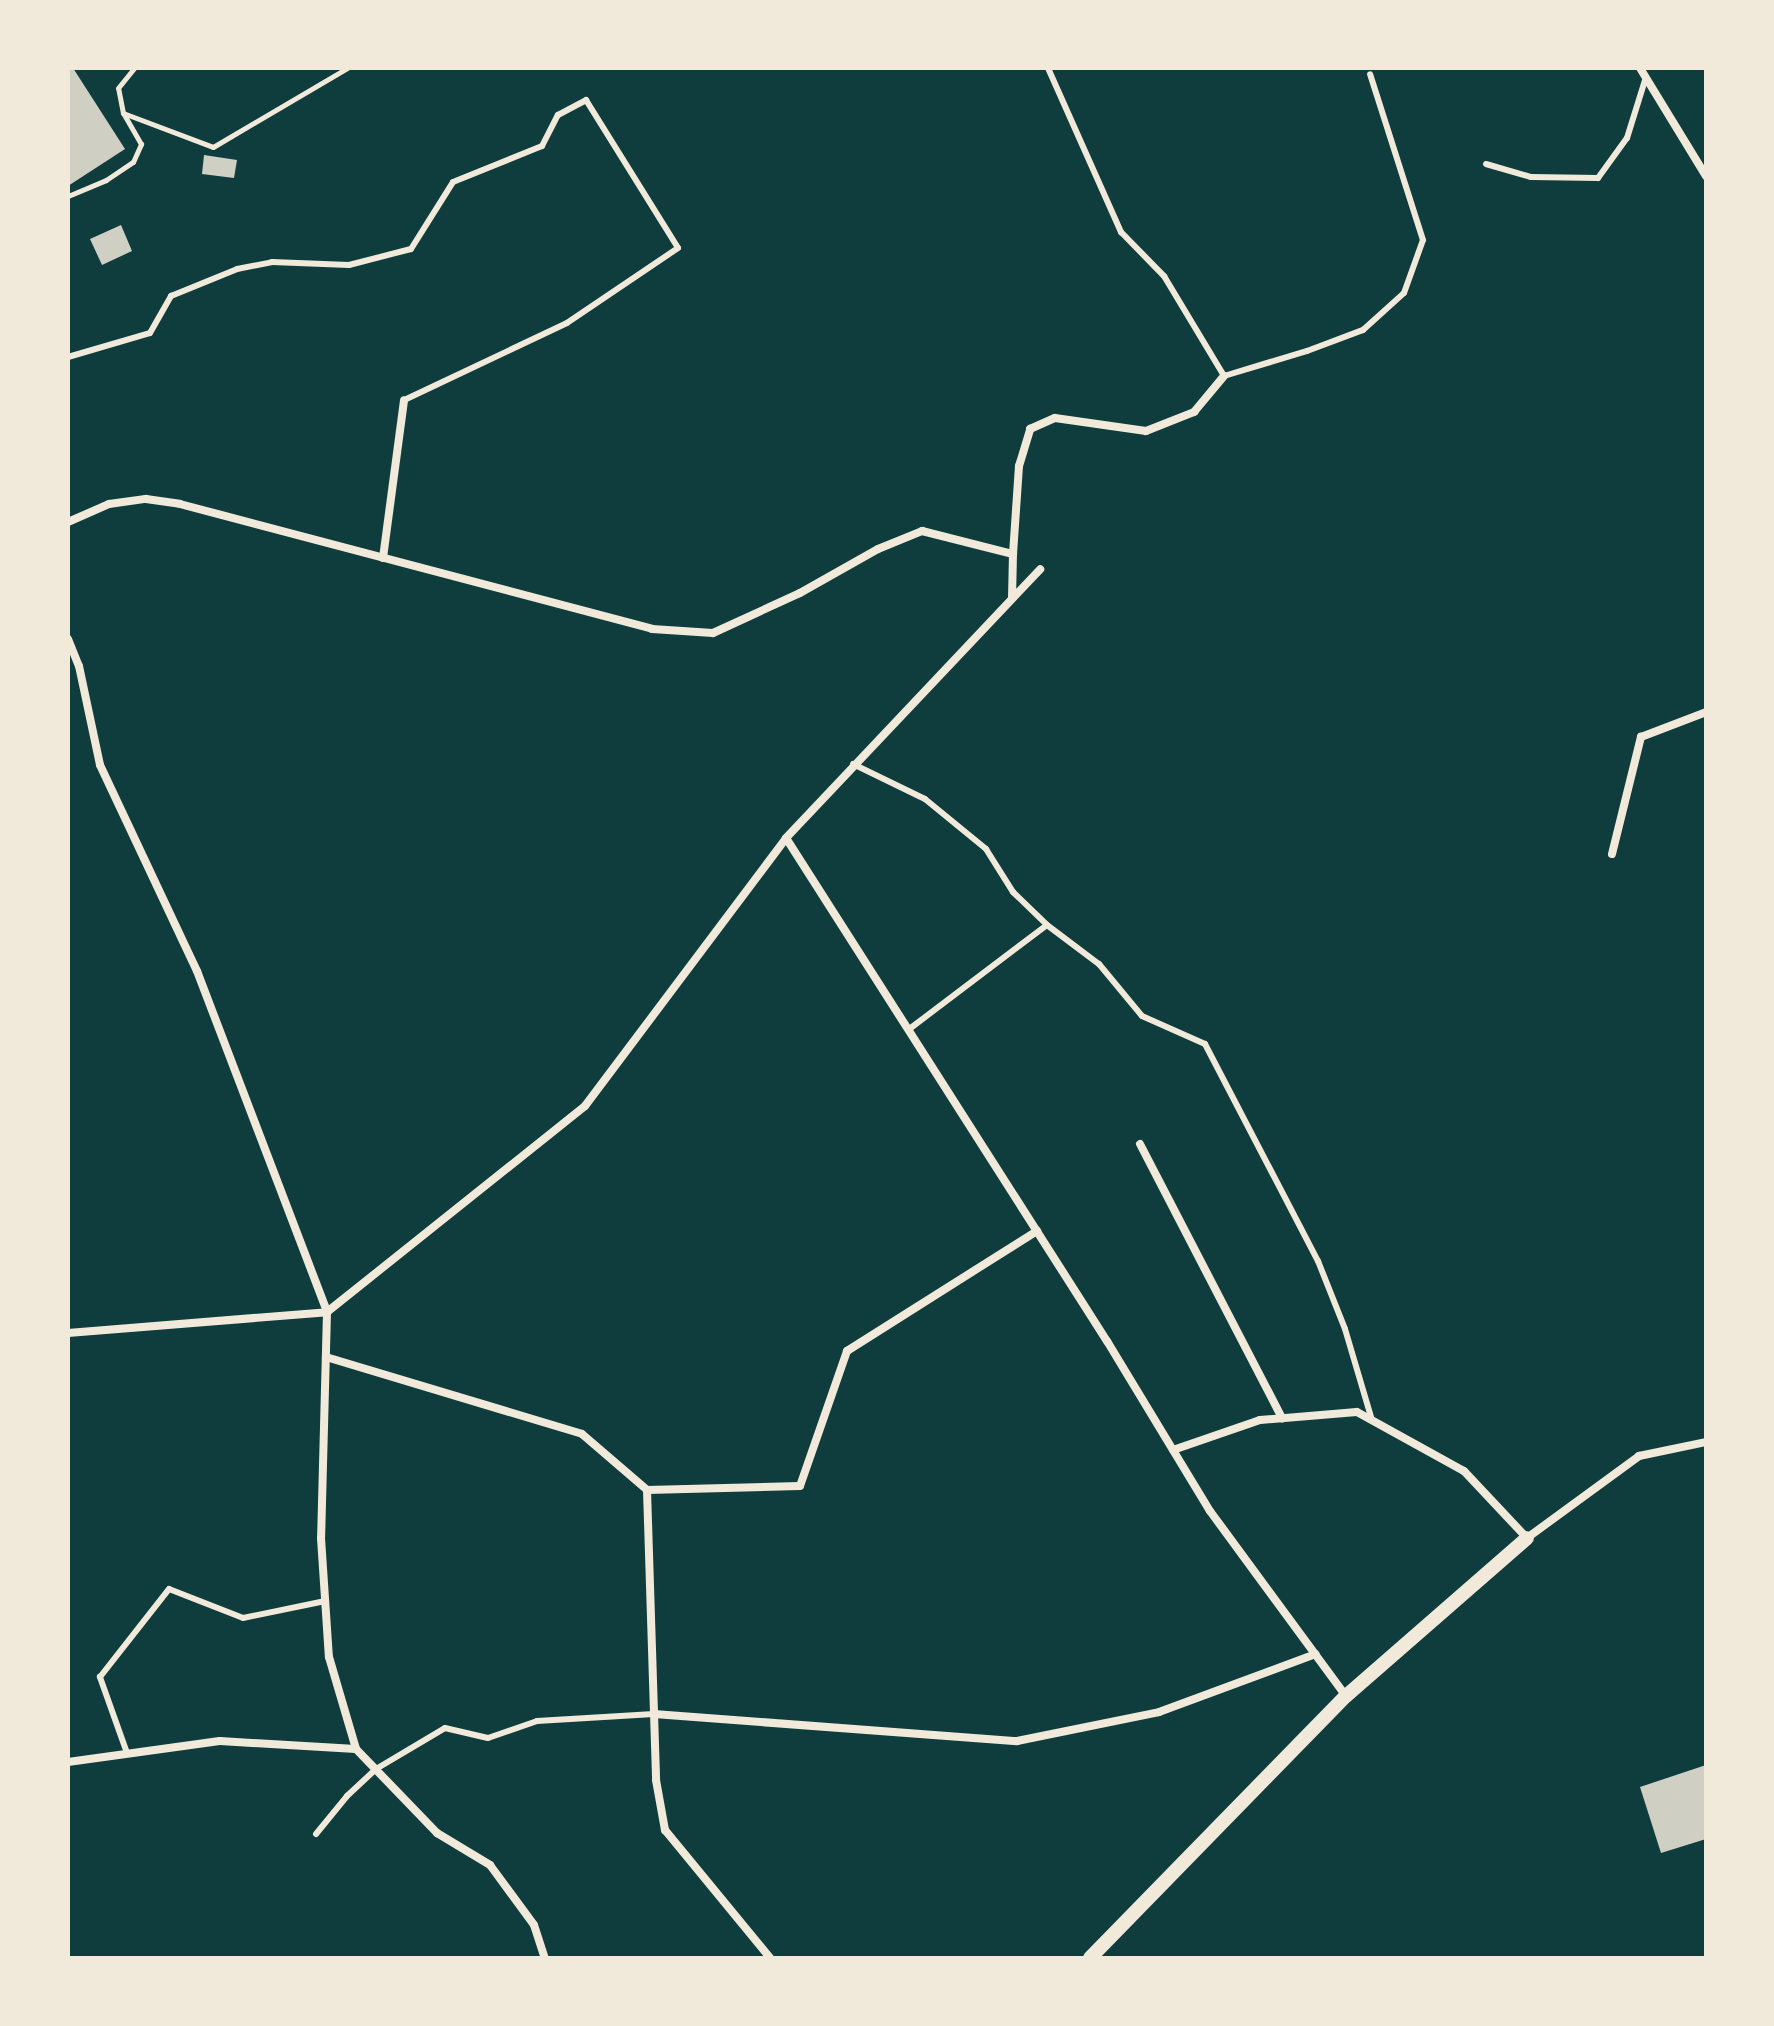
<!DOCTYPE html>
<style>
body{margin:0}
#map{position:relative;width:1774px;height:2026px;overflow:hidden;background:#0f3d3e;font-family:Cabin,sans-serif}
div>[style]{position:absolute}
.building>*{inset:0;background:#cfcfc3}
.path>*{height:5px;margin:-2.5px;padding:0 2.5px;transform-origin:2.5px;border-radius:2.5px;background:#f1e9da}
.service>*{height:6px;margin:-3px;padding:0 3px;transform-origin:3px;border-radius:3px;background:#f1e9da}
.minor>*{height:8px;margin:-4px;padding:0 4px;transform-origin:4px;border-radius:4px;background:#f1e9da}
.tertiary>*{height:14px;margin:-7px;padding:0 7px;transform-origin:7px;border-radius:7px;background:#f1e9da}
span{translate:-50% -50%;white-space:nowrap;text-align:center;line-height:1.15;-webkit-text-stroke:6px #f1e9da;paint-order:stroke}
.frame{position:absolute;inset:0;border:70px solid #f1e9da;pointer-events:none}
</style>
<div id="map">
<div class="building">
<div style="clip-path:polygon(68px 68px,73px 68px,125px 149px,68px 186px)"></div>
<div style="clip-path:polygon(204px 155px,237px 160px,234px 178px,202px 174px)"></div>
<div style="clip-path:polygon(121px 225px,132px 251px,102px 265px,90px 239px)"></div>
<div style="clip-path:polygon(1706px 1765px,1706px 1839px,1661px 1853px,1640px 1787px)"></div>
</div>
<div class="path">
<div style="left:123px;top:113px;width:96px;rotate:20.7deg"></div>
<div style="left:213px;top:147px;width:156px;rotate:-30.5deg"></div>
<div style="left:68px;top:196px;width:41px;rotate:-22.8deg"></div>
<div style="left:106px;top:180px;width:32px;rotate:-34deg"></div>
<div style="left:133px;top:162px;width:20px;rotate:-66deg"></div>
<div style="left:141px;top:144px;width:36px;rotate:-120deg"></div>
<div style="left:123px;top:113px;width:25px;rotate:-101deg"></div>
<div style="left:118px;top:88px;width:26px;rotate:-51deg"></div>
</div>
<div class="service">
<div style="left:1048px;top:68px;width:180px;rotate:66deg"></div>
<div style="left:1121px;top:232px;width:62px;rotate:45.7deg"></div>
<div style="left:1164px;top:276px;width:117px;rotate:59deg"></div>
<div style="left:1224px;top:376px;width:87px;rotate:-16.8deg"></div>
<div style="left:1307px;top:351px;width:60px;rotate:-20.6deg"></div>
<div style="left:1363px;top:330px;width:55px;rotate:-42.1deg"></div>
<div style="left:1404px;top:293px;width:56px;rotate:-70.3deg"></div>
<div style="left:1423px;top:240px;width:174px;rotate:-107.7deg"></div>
<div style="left:1486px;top:164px;width:47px;rotate:16.1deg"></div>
<div style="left:1531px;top:177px;width:67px;rotate:0.9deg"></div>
<div style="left:1598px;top:178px;width:49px;rotate:-54.1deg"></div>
<div style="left:1627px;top:138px;width:64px;rotate:-72.7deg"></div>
<div style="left:68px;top:357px;width:85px;rotate:-16.3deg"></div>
<div style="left:150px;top:333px;width:43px;rotate:-60.4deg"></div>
<div style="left:171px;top:296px;width:71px;rotate:-22.2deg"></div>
<div style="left:237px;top:269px;width:36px;rotate:-11deg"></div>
<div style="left:272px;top:262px;width:77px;rotate:2.2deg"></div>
<div style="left:349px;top:265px;width:64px;rotate:-14.5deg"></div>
<div style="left:411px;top:249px;width:79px;rotate:-57.9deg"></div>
<div style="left:453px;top:182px;width:96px;rotate:-22deg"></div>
<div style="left:542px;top:146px;width:35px;rotate:-63deg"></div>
<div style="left:558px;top:115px;width:32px;rotate:-28deg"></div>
<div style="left:586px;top:100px;width:174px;rotate:58.1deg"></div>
<div style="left:678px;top:248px;width:134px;rotate:146deg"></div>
<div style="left:567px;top:323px;width:180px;rotate:154.7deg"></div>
<div style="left:853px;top:764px;width:80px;rotate:25.9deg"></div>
<div style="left:925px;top:799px;width:79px;rotate:39.3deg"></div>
<div style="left:986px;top:849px;width:51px;rotate:57.9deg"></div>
<div style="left:1013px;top:892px;width:47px;rotate:44.1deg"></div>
<div style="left:1047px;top:925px;width:65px;rotate:36.9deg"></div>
<div style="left:1099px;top:964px;width:67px;rotate:50.4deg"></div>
<div style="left:1142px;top:1016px;width:69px;rotate:24deg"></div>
<div style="left:1205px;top:1044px;width:245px;rotate:62.5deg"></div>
<div style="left:1318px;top:1261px;width:73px;rotate:68.3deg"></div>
<div style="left:1345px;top:1329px;width:95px;rotate:73.5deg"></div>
<div style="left:908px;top:1030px;width:174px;rotate:-37.1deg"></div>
<div style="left:127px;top:1753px;width:81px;rotate:-109.6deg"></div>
<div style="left:100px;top:1677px;width:112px;rotate:-51.9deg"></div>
<div style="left:169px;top:1589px;width:79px;rotate:21.4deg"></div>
<div style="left:243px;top:1618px;width:84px;rotate:-11.7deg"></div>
<div style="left:316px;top:1834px;width:49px;rotate:-50.8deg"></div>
<div style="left:347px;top:1796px;width:40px;rotate:-43deg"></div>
<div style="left:376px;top:1769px;width:80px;rotate:-30.7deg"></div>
<div style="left:445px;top:1728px;width:44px;rotate:13.1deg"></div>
<div style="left:488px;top:1738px;width:52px;rotate:-19.1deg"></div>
<div style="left:537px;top:1721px;width:117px;rotate:-3.4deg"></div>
</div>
<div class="minor">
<div style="left:1640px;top:68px;width:127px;rotate:58.6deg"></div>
<div style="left:68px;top:522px;width:45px;rotate:-23.7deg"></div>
<div style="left:109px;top:504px;width:37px;rotate:-8deg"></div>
<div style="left:146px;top:499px;width:34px;rotate:8deg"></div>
<div style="left:180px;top:504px;width:488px;rotate:14.8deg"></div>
<div style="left:652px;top:629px;width:61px;rotate:3.8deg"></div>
<div style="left:713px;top:633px;width:96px;rotate:-24.7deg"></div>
<div style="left:800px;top:593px;width:90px;rotate:-29.4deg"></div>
<div style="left:878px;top:549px;width:48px;rotate:-22.2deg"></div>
<div style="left:922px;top:531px;width:94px;rotate:14.2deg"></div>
<div style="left:1013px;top:554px;width:44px;rotate:91.3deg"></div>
<div style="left:1013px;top:554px;width:88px;rotate:-86.1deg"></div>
<div style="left:1019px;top:466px;width:39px;rotate:-73deg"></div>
<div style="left:1030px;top:429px;width:27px;rotate:-24deg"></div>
<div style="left:1055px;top:418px;width:92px;rotate:8.1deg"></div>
<div style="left:1146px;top:431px;width:52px;rotate:-21.6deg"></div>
<div style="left:1194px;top:412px;width:47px;rotate:-50.2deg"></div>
<div style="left:383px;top:558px;width:159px;rotate:-82.4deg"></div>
<div style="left:68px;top:639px;width:29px;rotate:68deg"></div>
<div style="left:79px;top:666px;width:101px;rotate:78deg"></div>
<div style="left:100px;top:765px;width:228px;rotate:64.8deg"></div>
<div style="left:197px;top:971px;width:365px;rotate:69.1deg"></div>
<div style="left:327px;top:1312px;width:226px;rotate:91.5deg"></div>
<div style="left:321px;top:1538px;width:119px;rotate:86.2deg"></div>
<div style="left:329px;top:1657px;width:96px;rotate:73.6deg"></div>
<div style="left:356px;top:1749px;width:117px;rotate:46deg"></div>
<div style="left:437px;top:1833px;width:62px;rotate:31.1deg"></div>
<div style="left:490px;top:1865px;width:74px;rotate:53.7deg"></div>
<div style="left:534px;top:1925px;width:35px;rotate:72deg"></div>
<div style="left:786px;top:838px;width:597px;rotate:57.46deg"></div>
<div style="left:1107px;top:1341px;width:199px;rotate:58.8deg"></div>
<div style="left:1210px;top:1511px;width:230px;rotate:53.7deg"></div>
<div style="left:1612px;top:854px;width:121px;rotate:-76.1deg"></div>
<div style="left:1641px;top:737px;width:70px;rotate:-21deg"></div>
<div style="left:1140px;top:1144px;width:309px;rotate:62.6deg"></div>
<div style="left:68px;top:1333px;width:260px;rotate:-4.6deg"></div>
<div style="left:327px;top:1312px;width:330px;rotate:-38.6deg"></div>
<div style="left:585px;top:1106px;width:335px;rotate:-53.1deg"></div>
<div style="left:786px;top:838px;width:370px;rotate:-46.6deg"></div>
<div style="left:326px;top:1357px;width:267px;rotate:16.7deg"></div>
<div style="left:582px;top:1434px;width:86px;rotate:40.7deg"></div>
<div style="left:647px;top:1490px;width:290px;rotate:88.2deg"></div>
<div style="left:656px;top:1780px;width:51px;rotate:79.8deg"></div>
<div style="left:665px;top:1830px;width:166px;rotate:50.6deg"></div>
<div style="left:1173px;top:1450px;width:92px;rotate:-19deg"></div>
<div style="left:1260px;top:1420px;width:97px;rotate:-4.7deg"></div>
<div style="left:1357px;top:1412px;width:122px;rotate:28.9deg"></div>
<div style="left:1464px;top:1471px;width:92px;rotate:46.8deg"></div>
<div style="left:1527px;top:1538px;width:139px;rotate:-36.2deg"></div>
<div style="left:1639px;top:1456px;width:68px;rotate:-11.8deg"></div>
<div style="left:647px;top:1490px;width:153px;rotate:-1.5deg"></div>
<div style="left:800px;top:1486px;width:143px;rotate:-70.8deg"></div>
<div style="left:847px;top:1351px;width:225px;rotate:-32.3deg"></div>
<div style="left:654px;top:1714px;width:364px;rotate:4.3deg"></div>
<div style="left:1017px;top:1741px;width:145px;rotate:-11.5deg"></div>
<div style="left:1159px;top:1712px;width:167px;rotate:-20.3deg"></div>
<div style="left:68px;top:1762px;width:153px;rotate:-7.9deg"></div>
<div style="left:220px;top:1741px;width:136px;rotate:3.4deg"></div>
</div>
<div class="tertiary">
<div style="left:1090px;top:1958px;width:366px;rotate:-45.7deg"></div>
<div style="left:1346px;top:1696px;width:240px;rotate:-41.1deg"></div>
</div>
<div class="frame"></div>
</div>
